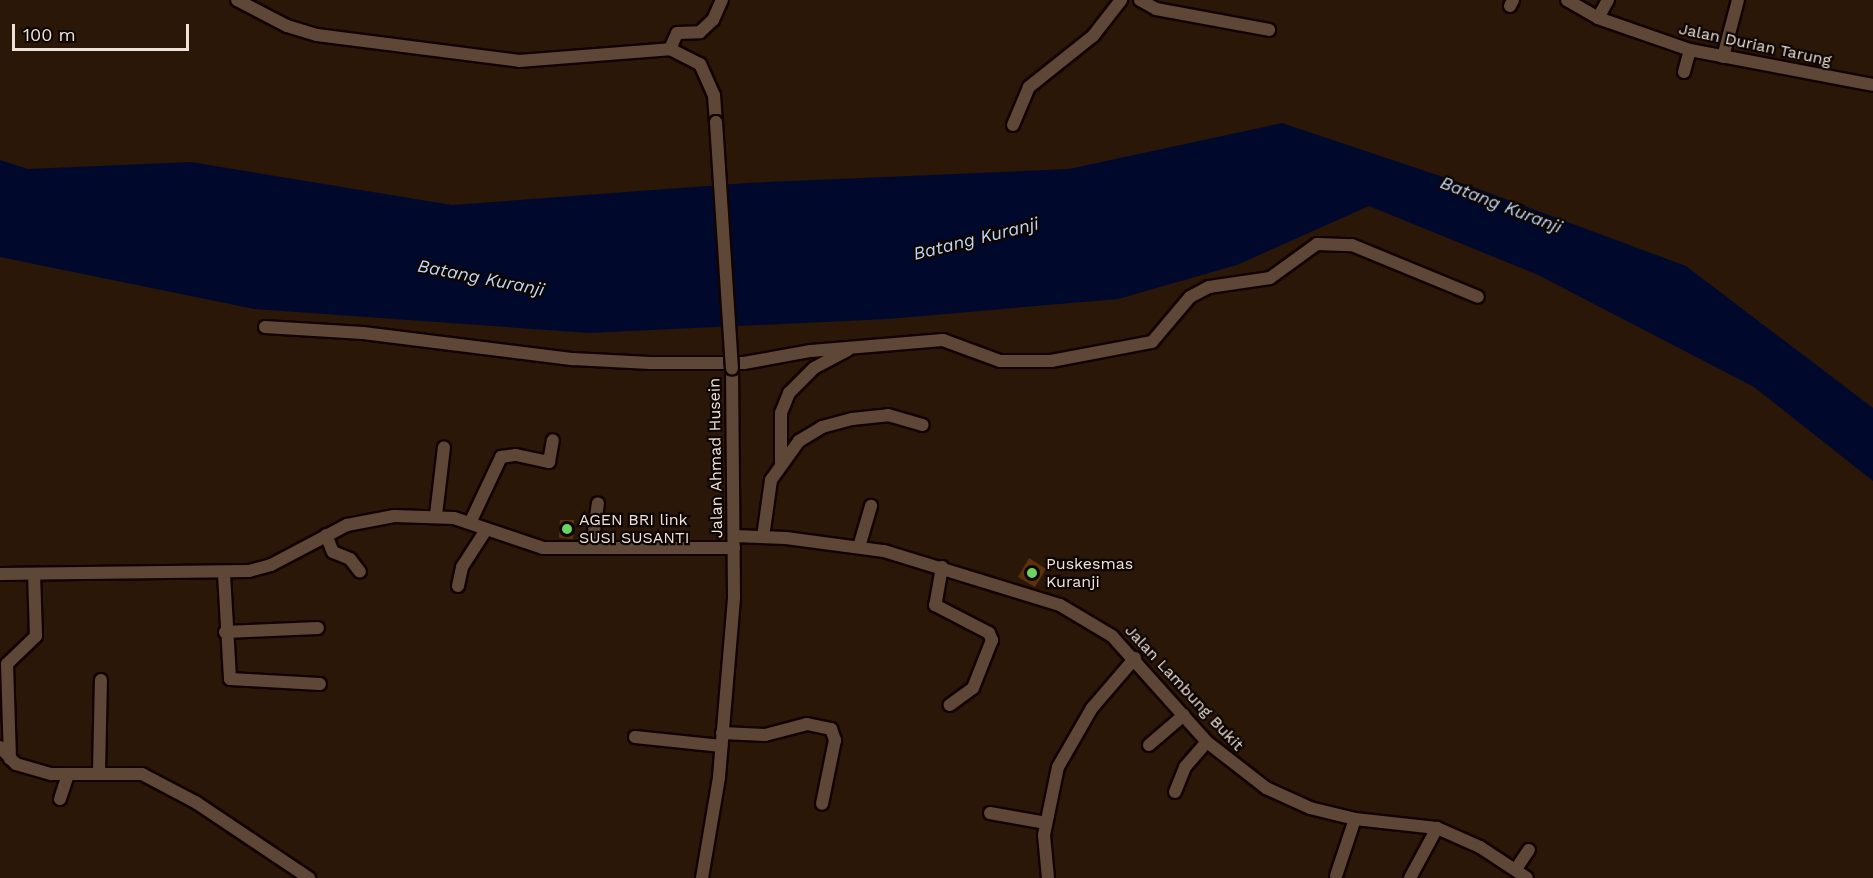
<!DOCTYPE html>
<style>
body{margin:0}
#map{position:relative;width:1873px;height:878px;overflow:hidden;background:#2b1707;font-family:"Work Sans",sans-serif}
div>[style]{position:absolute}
.water>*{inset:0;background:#00092c}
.building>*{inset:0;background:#5c320d}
.roads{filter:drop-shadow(2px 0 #120300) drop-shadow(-2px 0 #120300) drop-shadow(0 2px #120300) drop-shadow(0 -2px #120300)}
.minor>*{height:12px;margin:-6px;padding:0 6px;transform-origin:6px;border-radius:6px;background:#5e4736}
.bridges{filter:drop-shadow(2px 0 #120300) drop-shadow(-2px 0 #120300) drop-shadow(0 2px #120300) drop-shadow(0 -2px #120300)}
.minor-bridge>*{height:12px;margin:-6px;padding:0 6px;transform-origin:6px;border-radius:6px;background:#5e4736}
.dots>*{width:16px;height:16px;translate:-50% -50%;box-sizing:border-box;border:3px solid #0d0502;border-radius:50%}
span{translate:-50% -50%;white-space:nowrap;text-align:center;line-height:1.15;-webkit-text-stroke:4.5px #0d0502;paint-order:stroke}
.street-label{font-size:16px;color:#f1e2d9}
.poi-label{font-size:16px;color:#f1e2d9}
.left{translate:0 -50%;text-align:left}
.water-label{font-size:18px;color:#c0d7f7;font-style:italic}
.scale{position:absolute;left:12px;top:24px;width:177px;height:27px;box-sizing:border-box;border:3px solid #f1e2d9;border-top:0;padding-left:8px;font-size:18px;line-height:21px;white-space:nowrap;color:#f1e2d9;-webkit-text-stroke:4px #0d0502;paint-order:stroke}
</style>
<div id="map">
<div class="water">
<div style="clip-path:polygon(1282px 123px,1476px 188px,1686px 266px,1873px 408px,1873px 481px,1754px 387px,1538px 275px,1369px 206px,1237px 265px,1118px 299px,888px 319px,589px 333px,254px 309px,0 257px,0 160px,28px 169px,191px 162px,452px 205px,747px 183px,1069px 169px)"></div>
</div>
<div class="building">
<div style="clip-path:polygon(560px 520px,574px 520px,573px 539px,559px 538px)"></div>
<div style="clip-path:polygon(1029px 558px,1046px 569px,1035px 587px,1018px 577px)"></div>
</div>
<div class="roads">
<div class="minor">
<div style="left:237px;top:0;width:56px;rotate:27.5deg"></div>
<div style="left:287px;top:26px;width:31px;rotate:17deg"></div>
<div style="left:317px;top:35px;width:204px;rotate:7.3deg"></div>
<div style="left:519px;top:61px;width:151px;rotate:-4.5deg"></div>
<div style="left:670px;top:49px;width:34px;rotate:27deg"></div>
<div style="left:700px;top:64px;width:34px;rotate:66deg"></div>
<div style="left:714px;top:95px;width:27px;rotate:86deg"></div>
<div style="left:1140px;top:0;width:18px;rotate:29deg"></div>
<div style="left:1156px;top:9px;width:115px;rotate:10.5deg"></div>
<div style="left:1567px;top:0;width:36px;rotate:30deg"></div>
<div style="left:1598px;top:18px;width:97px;rotate:19.2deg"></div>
<div style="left:1690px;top:50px;width:186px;rotate:10.8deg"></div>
<div style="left:1510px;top:6px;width:7px;rotate:-63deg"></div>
<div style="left:1598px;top:18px;width:21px;rotate:-61deg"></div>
<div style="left:670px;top:49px;width:17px;rotate:-66deg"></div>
<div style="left:677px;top:33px;width:23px;rotate:-2deg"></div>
<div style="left:700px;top:32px;width:18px;rotate:-43deg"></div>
<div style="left:713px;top:20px;width:22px;rotate:-66deg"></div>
<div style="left:1723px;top:57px;width:59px;rotate:-75.3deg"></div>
<div style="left:1684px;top:72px;width:23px;rotate:-75deg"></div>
<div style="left:1013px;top:125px;width:41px;rotate:-67.2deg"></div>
<div style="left:1029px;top:87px;width:82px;rotate:-38.6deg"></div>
<div style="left:1093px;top:36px;width:46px;rotate:-52.1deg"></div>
<div style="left:265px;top:327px;width:98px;rotate:3.5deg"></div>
<div style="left:363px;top:333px;width:212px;rotate:7.1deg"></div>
<div style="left:573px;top:359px;width:77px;rotate:3deg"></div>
<div style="left:650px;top:363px;width:94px"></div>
<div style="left:744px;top:363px;width:68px;rotate:-10.2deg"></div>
<div style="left:811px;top:351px;width:132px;rotate:-4.8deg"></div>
<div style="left:943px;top:340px;width:61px;rotate:20.2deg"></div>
<div style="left:1000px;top:361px;width:51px"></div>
<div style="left:1051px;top:361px;width:103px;rotate:-10.7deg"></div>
<div style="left:1152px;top:342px;width:59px;rotate:-49.8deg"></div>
<div style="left:1190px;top:297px;width:21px;rotate:-28deg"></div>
<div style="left:1209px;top:287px;width:62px;rotate:-8.4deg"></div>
<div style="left:1270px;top:278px;width:58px;rotate:-35.9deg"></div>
<div style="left:1317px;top:244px;width:35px;rotate:2deg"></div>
<div style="left:1352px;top:245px;width:136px;rotate:22.4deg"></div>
<div style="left:781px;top:463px;width:50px;rotate:-90deg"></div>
<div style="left:781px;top:413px;width:22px;rotate:-68deg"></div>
<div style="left:789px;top:393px;width:35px;rotate:-45deg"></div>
<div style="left:814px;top:368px;width:38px;rotate:-28deg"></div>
<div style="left:436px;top:515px;width:68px;rotate:-83.3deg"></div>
<div style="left:470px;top:523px;width:73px;rotate:-64.8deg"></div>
<div style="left:501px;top:457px;width:15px;rotate:-8deg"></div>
<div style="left:516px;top:455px;width:34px;rotate:12deg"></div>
<div style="left:549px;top:462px;width:22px;rotate:-80deg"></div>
<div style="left:326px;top:535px;width:18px;rotate:68deg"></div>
<div style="left:333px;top:552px;width:18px;rotate:22deg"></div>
<div style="left:350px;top:559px;width:16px;rotate:52deg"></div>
<div style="left:734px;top:536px;width:52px;rotate:2.2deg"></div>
<div style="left:786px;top:538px;width:99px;rotate:7.6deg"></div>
<div style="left:884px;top:551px;width:184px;rotate:17.1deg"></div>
<div style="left:1060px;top:605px;width:61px;rotate:30.8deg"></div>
<div style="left:1112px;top:636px;width:142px;rotate:48.1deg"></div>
<div style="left:1207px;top:742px;width:75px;rotate:37.9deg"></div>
<div style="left:1266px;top:788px;width:48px;rotate:24.4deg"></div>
<div style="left:1310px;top:808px;width:46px;rotate:13.7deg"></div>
<div style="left:1355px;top:819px;width:82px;rotate:6.3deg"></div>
<div style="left:1437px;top:828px;width:47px;rotate:23.8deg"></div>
<div style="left:1480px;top:847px;width:56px;rotate:33.4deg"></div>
<div style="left:763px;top:537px;width:58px;rotate:-82deg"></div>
<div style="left:771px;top:480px;width:48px;rotate:-54.3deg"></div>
<div style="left:799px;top:441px;width:27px;rotate:-31deg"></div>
<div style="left:822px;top:427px;width:31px;rotate:-15deg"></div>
<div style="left:852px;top:419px;width:36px;rotate:-6deg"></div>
<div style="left:888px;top:415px;width:36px;rotate:16deg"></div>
<div style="left:592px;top:546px;width:43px;rotate:-82.1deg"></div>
<div style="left:859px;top:547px;width:43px;rotate:-73.7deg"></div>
<div style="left:942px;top:567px;width:39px;rotate:100deg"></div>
<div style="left:935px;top:605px;width:61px;rotate:27.4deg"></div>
<div style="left:989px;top:633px;width:8px;rotate:67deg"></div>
<div style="left:992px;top:640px;width:52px;rotate:111.6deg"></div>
<div style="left:973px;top:688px;width:29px;rotate:144deg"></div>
<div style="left:0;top:574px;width:249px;rotate:-0.7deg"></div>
<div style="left:249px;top:571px;width:23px;rotate:-15deg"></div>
<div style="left:271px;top:565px;width:86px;rotate:-27.8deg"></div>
<div style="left:347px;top:525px;width:48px;rotate:-10.8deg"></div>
<div style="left:394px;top:516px;width:60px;rotate:1.9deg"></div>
<div style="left:454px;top:518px;width:94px;rotate:18.6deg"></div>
<div style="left:543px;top:548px;width:191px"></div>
<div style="left:224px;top:574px;width:105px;rotate:86.7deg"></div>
<div style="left:230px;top:679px;width:90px;rotate:3.2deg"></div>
<div style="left:458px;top:586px;width:19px;rotate:-78deg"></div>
<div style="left:462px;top:567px;width:44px;rotate:-57deg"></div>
<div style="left:225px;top:632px;width:93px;rotate:-2.5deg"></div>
<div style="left:722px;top:733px;width:43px;rotate:2.7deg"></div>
<div style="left:765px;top:735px;width:43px;rotate:-14.7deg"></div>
<div style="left:807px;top:724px;width:25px;rotate:12deg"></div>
<div style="left:831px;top:729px;width:12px;rotate:70deg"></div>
<div style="left:835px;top:740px;width:65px;rotate:101.5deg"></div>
<div style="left:635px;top:737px;width:87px;rotate:5.9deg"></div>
<div style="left:1149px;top:745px;width:46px;rotate:-40.6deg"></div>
<div style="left:0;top:747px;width:23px;rotate:47deg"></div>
<div style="left:16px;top:764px;width:37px;rotate:16deg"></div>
<div style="left:52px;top:774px;width:90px"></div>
<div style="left:142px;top:774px;width:62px;rotate:27.8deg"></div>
<div style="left:197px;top:803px;width:135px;rotate:33.8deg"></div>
<div style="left:10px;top:759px;width:95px;rotate:-91.8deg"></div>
<div style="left:7px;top:664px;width:40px;rotate:-44deg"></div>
<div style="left:36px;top:636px;width:62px;rotate:-91.8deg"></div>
<div style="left:99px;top:772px;width:92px;rotate:-88.8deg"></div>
<div style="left:1175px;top:792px;width:27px;rotate:-68deg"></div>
<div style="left:1185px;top:767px;width:33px;rotate:-49deg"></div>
<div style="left:60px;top:799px;width:26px;rotate:-72deg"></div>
<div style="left:990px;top:813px;width:57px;rotate:10.1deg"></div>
<div style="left:1516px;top:869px;width:23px;rotate:-56deg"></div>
<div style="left:1336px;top:876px;width:60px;rotate:-71.6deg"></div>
<div style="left:702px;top:878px;width:102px;rotate:-80.4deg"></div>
<div style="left:719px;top:777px;width:181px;rotate:-85.2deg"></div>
<div style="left:734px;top:597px;width:229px;rotate:-90.5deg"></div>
<div style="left:1048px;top:878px;width:43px;rotate:-95.3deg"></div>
<div style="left:1044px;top:835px;width:69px;rotate:-78.4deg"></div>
<div style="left:1058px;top:767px;width:68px;rotate:-60deg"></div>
<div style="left:1092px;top:708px;width:66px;rotate:-49.3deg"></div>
<div style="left:1410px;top:878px;width:57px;rotate:-61.6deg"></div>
</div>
</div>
<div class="bridges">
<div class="minor-bridge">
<div style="left:716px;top:122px;width:247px;rotate:86.3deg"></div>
</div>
</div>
<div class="dots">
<div style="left:567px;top:529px;background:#6cd362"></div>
<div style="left:1032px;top:573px;background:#6cd362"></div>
</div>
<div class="street-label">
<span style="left:1755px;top:45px;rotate:12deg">Jalan Durian Tarung</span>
<span style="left:716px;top:458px;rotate:-91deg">Jalan Ahmad Husein</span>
<span style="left:1184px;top:688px;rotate:47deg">Jalan Lambung Bukit</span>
</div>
<div class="poi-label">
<span class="left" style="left:579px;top:529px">AGEN BRI link<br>SUSI SUSANTI</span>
<span class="left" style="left:1046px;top:573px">Puskesmas<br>Kuranji</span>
</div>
<div class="water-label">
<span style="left:1501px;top:205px;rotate:21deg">Batang Kuranji</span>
<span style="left:976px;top:239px;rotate:-14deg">Batang Kuranji</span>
<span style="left:481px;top:278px;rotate:11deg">Batang Kuranji</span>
</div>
<div class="scale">100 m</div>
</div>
